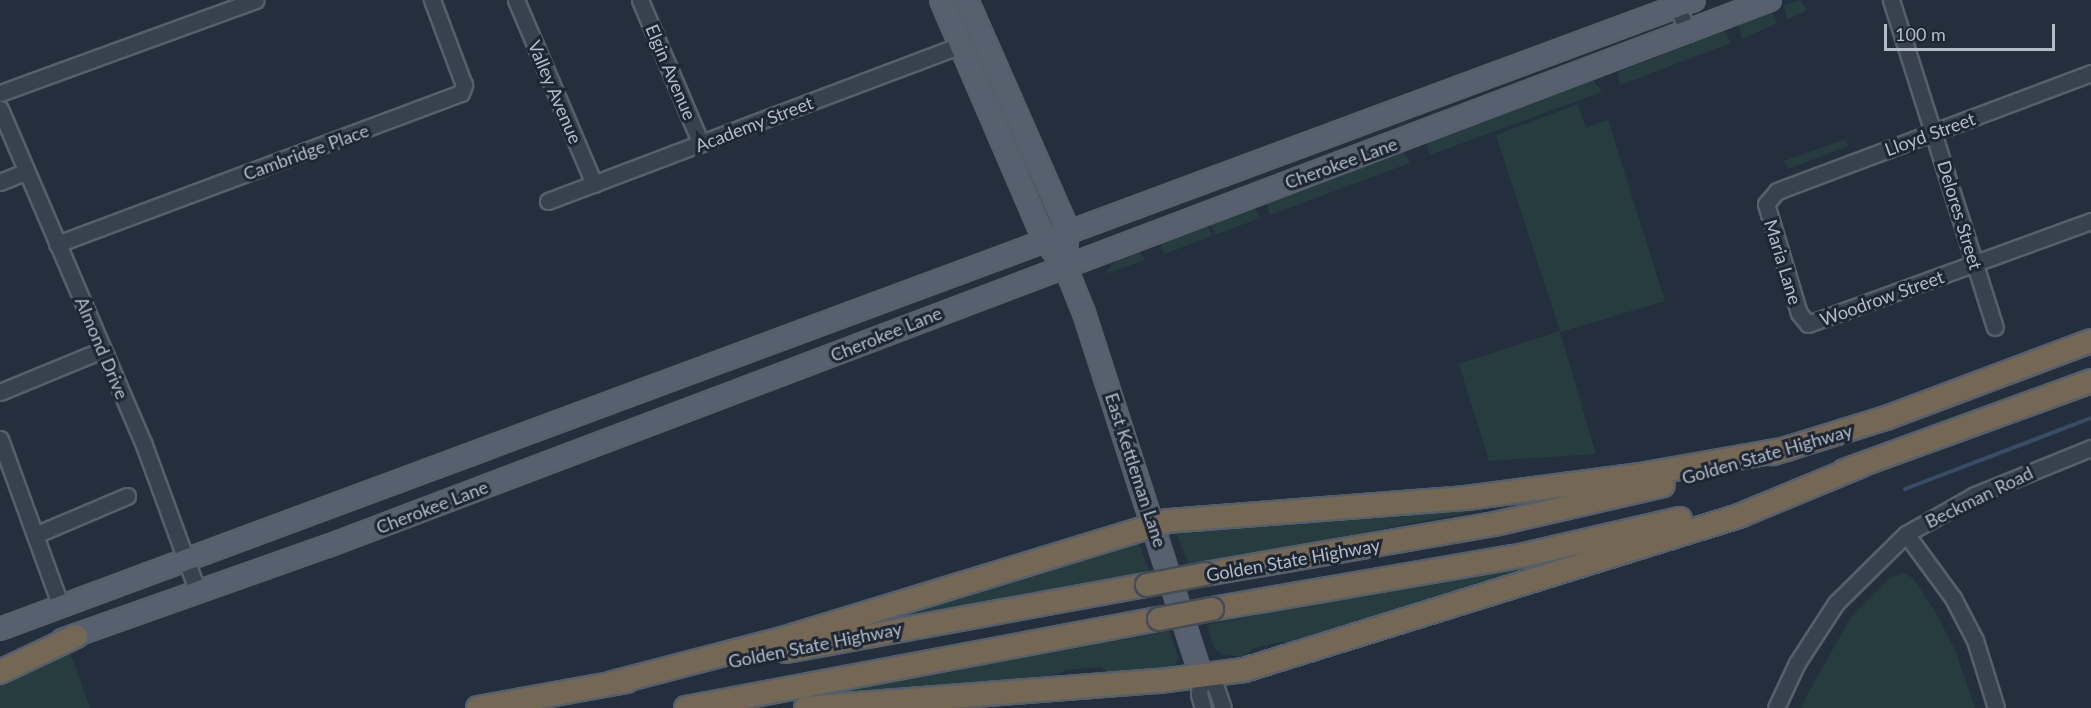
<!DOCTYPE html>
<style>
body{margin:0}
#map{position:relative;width:2091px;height:708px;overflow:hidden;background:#242f3e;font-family:Lato,sans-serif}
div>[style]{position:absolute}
.green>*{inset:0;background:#263c3f}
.stream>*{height:4px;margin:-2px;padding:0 2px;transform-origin:2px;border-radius:2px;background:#394c67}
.roads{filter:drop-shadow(2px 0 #565f6c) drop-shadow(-2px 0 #565f6c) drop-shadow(0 2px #565f6c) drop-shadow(0 -2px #565f6c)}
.minor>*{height:15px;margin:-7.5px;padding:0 7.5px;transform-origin:7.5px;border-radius:7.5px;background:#38414e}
.major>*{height:20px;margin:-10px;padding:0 10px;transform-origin:10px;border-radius:10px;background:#56606e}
.highway>*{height:22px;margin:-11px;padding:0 11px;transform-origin:11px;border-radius:11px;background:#746855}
.bridges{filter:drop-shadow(2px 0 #434c59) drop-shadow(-2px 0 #434c59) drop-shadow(0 2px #434c59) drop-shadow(0 -2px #434c59)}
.highway-bridge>*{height:22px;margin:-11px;padding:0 11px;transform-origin:11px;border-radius:11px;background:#746855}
span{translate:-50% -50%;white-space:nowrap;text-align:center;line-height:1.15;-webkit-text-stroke:6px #1d2633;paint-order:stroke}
.street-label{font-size:18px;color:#b4bcc9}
.scale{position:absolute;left:1884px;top:24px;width:171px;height:27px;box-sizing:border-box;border:3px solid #b4bcc9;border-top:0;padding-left:8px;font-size:18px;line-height:21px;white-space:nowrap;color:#b4bcc9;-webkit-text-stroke:4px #1d2633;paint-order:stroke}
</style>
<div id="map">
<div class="green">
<div style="clip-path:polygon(1800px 0,1807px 10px,1787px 20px,1784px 5px)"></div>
<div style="clip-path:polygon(1771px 10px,1777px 23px,1742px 39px,1738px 24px)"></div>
<div style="clip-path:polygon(1724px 30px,1731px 43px,1620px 85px,1618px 72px)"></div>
<div style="clip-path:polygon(1593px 80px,1602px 92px,1430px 155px,1426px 142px)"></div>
<div style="clip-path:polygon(1578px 104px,1586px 128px,1608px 120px,1665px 301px,1560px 332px,1596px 454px,1489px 461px,1459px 364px,1560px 331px,1496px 135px)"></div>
<div style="clip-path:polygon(1846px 139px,1848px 146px,1788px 169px,1784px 161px)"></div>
<div style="clip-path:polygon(1404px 150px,1410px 163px,1270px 215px,1266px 201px)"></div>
<div style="clip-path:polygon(1253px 206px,1260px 218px,1215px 235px,1210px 222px)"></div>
<div style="clip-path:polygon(1207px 223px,1212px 236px,1164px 254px,1161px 245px,1165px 239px)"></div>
<div style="clip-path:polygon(1138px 250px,1146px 260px,1104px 274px,1119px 257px)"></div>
<div style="clip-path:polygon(1522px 494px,1522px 502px,1189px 566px,1177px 534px,1181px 530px)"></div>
<div style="clip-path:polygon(1137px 539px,1150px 572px,874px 622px,1069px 565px,1077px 556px)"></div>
<div style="clip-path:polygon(1608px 545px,1293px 644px,1279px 642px,1254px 648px,1245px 657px,1222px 655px,1214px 648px,1207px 625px)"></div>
<div style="clip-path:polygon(1902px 573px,1913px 578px,1936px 613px,1955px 650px,1975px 708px,1800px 708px,1851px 617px,1891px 577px)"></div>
<div style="clip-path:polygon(1169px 631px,1179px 658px,1172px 668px,1110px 673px,1100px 667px,1066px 670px,1055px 675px,842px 697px,841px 691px)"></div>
<div style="clip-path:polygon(70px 652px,90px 708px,0 708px,0 682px)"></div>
</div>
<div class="stream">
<div style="left:1905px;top:489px;width:199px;rotate:-20.9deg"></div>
</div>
<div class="roads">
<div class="minor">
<div style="left:516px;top:0;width:200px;rotate:67deg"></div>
<div style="left:640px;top:0;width:156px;rotate:67deg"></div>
<div style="left:1674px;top:0;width:36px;rotate:66deg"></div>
<div style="left:1891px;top:0;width:343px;rotate:72.4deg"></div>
<div style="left:2091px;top:73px;width:335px;rotate:159.4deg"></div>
<div style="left:1777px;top:191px;width:17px;rotate:130deg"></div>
<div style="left:1766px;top:204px;width:114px;rotate:73.2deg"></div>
<div style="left:1799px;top:313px;width:14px;rotate:51deg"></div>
<div style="left:1808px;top:324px;width:301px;rotate:-20deg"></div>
<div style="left:0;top:93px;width:272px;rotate:-20deg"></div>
<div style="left:0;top:109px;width:366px;rotate:66.8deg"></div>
<div style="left:144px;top:445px;width:154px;rotate:69.9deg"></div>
<div style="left:0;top:182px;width:27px;rotate:-22deg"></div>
<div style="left:548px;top:201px;width:441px;rotate:-20.7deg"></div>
<div style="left:57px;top:244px;width:431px;rotate:-20.5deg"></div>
<div style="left:461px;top:93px;width:9px;rotate:-69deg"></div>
<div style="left:464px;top:85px;width:91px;rotate:-110.6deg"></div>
<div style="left:0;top:392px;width:110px;rotate:-22.4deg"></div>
<div style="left:0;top:439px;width:179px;rotate:70deg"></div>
<div style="left:1906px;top:534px;width:79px;rotate:53.7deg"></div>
<div style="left:1953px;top:598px;width:47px;rotate:62.4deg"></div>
<div style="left:1975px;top:640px;width:71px;rotate:72.8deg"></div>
<div style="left:35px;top:535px;width:100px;rotate:-23deg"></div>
<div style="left:1203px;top:708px;width:15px;rotate:-106deg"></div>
<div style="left:1199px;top:694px;width:18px;rotate:-84deg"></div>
<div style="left:1201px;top:676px;width:17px;rotate:33deg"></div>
<div style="left:1215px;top:685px;width:24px;rotate:71deg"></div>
<div style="left:1776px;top:708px;width:50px;rotate:-65deg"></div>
<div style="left:1797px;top:663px;width:72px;rotate:-57deg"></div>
<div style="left:1836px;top:603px;width:98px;rotate:-44.6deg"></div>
<div style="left:1906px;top:534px;width:79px;rotate:-29.5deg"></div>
<div style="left:1975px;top:495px;width:125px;rotate:-22.1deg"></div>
</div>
<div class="major">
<div style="left:941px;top:0;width:260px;rotate:66.7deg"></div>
<div style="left:1044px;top:239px;width:34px;rotate:52deg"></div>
<div style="left:1065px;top:266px;width:51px;rotate:68deg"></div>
<div style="left:1084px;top:313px;width:381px;rotate:72.1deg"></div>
<div style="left:967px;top:0;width:251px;rotate:66.3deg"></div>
<div style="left:1068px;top:230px;width:36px;rotate:95deg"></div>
<div style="left:0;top:629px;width:1807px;rotate:-20.37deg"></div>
<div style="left:62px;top:640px;width:282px;rotate:-19.5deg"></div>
<div style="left:328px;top:546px;width:1542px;rotate:-20.74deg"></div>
</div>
<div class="highway">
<div style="left:1773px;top:453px;width:118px;rotate:-17.2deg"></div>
<div style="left:1886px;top:418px;width:219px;rotate:-20.6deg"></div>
<div style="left:1844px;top:471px;width:263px;rotate:-20deg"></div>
<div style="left:1205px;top:574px;width:298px;rotate:-9.8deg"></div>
<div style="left:1499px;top:523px;width:168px;rotate:-13deg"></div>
<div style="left:1212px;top:609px;width:317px;rotate:-9.8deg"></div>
<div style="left:1524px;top:555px;width:160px;rotate:-13deg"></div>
<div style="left:786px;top:651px;width:367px;rotate:-10.4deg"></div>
<div style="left:0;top:672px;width:84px;rotate:-25.3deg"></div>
<div style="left:613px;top:683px;width:175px;rotate:-14.6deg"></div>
<div style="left:782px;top:639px;width:403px;rotate:-17deg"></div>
<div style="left:1167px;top:521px;width:300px;rotate:-4.4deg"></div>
<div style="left:1466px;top:498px;width:176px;rotate:-7.5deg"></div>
<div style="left:1640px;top:475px;width:149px;rotate:-10deg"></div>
<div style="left:478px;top:708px;width:151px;rotate:-10.3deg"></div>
<div style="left:686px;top:708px;width:481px;rotate:-10.7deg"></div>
<div style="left:806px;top:708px;width:355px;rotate:-4.4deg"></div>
<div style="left:1160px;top:681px;width:85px;rotate:-7.5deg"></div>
<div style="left:1244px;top:670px;width:518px;rotate:-17.28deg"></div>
<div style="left:1739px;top:516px;width:131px;rotate:-22.5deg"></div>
</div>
</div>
<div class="bridges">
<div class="highway-bridge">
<div style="left:1147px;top:585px;width:59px;rotate:-10.7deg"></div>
<div style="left:1159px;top:619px;width:54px;rotate:-10.7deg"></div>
</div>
</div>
<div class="street-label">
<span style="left:671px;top:72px;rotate:67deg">Elgin Avenue</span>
<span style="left:555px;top:92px;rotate:67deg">Valley Avenue</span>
<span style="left:754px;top:124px;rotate:-21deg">Academy Street</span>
<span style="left:1930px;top:134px;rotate:-20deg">Lloyd Street</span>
<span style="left:306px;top:152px;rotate:-20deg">Cambridge Place</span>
<span style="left:1341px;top:163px;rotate:-20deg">Cherokee Lane</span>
<span style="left:1960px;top:215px;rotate:73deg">Delores Street</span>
<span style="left:1783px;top:262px;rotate:73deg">Maria Lane</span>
<span style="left:1882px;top:298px;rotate:-20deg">Woodrow Street</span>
<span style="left:886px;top:334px;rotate:-22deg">Cherokee Lane</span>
<span style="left:102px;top:348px;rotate:67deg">Almond Drive</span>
<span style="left:1767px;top:454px;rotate:-16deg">Golden State Highway</span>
<span style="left:1136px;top:470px;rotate:72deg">East Kettleman Lane</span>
<span style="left:1979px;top:497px;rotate:-26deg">Beckman Road</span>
<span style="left:432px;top:507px;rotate:-21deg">Cherokee Lane</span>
<span style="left:1293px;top:560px;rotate:-10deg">Golden State Highway</span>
<span style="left:815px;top:645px;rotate:-11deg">Golden State Highway</span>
</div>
<div class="scale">100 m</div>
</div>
